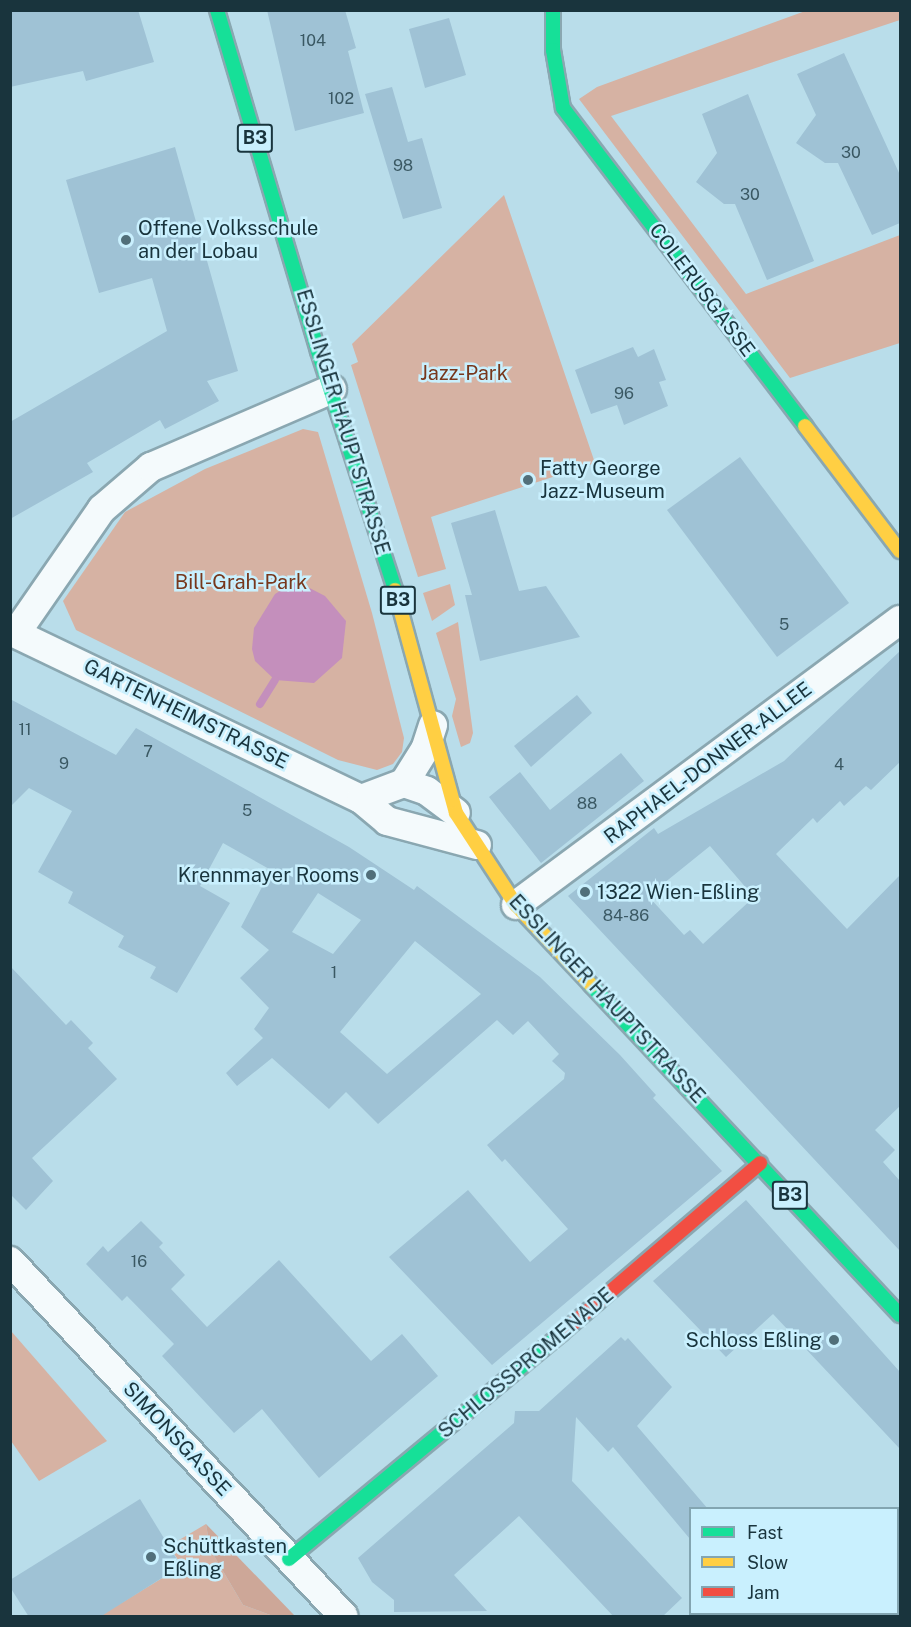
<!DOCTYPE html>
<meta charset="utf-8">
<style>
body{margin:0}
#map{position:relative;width:911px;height:1627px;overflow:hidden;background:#b9ddea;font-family:"Public Sans",sans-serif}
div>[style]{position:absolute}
.green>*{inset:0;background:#d6b2a3}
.forest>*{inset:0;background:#cda798}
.water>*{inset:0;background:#c48fbc}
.stream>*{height:8px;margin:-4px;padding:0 4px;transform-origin:4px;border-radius:4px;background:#c48fbc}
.building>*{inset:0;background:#9fc2d5}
.roads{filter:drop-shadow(2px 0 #8aa7b1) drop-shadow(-2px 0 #8aa7b1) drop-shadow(0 2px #8aa7b1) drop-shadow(0 -2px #8aa7b1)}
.street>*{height:28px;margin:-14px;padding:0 14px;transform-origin:14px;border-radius:14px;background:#f4fafc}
.fast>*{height:14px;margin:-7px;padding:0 7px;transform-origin:7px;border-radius:7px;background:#16e098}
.slow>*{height:14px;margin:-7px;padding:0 7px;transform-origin:7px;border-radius:7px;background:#ffcf43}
.jam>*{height:14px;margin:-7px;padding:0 7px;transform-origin:7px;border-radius:7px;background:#f24e42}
.dots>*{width:16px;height:16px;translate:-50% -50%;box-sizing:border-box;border:3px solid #c9f0fe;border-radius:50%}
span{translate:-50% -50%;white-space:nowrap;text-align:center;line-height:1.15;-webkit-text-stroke:5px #c9f0fe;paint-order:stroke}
.number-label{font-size:16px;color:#3a5863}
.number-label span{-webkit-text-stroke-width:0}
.shield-label span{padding:2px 4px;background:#c9f0fe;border:2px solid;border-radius:4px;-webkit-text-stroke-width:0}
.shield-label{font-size:18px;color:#19343d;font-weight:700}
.poi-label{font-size:20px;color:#19343d}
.left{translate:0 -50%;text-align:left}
.right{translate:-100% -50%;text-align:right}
.street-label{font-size:20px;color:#19343d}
.park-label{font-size:20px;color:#77371c}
.frame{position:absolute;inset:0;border:12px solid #19343d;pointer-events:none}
.legend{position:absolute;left:689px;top:1507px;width:210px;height:108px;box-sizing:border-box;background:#c9f0fe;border:2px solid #83a5b1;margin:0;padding:8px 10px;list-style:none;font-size:18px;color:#19343d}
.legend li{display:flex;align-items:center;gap:12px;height:30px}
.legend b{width:30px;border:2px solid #83a5b1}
</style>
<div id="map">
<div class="green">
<div style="clip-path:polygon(808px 10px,900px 11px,900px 20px,611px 116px,746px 294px,900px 235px,900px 343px,790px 378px,579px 99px,597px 87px)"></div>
<div style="clip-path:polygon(504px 195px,595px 463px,431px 517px,446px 569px,418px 577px,351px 365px,358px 362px,352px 344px)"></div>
<div style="clip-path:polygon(303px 429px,318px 432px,372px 613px,404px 738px,402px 752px,393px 764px,377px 770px,338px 760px,76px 630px,63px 601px,125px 512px,205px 469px)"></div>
<div style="clip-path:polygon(450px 584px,455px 605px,432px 621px,423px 593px)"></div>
<div style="clip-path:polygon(458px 622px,473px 733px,470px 743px,461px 747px,452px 716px,456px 699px,436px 633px)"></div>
<div style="clip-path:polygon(11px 1331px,107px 1441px,39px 1481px,11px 1441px)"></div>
<div style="clip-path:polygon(206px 1524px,210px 1549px,243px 1605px,273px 1616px,100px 1616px,182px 1566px,169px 1546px)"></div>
</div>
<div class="forest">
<div style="clip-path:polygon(206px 1524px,295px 1616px,273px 1616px,243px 1605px,210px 1549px)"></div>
</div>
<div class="water">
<div style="clip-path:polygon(296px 581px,325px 596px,346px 621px,342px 658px,314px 683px,275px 680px,255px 661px,252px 649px,254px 628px,275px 594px)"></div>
</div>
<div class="stream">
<div style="left:260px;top:704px;width:28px;rotate:-58deg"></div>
</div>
<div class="building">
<div style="clip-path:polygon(10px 10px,138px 10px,154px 62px,86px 81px,83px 71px,10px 87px)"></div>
<div style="clip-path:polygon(267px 10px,345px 10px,356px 48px,348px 51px,364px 113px,295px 131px)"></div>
<div style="clip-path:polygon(449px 18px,466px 75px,425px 88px,409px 29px)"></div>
<div style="clip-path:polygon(844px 53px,900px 175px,900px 223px,872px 235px,838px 163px,825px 163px,796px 143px,816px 115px,797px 74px)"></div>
<div style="clip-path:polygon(392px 87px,408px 142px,422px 138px,442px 208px,403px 219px,365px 94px)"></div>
<div style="clip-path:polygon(748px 94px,814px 261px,767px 280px,735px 204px,724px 204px,696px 182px,717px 153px,702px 114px)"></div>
<div style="clip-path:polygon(175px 147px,238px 371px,207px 381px,219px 401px,165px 429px,160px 420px,87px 463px,93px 472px,10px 519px,10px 422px,167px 331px,152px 278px,99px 293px,66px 180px)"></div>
<div style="clip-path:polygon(633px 347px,638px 357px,654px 349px,666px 380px,659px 382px,668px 406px,624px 425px,617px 405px,591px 414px,575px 370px)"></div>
<div style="clip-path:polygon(740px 457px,849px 603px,777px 657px,667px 510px)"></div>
<div style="clip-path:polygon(495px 510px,519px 591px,546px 586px,580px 637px,480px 661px,465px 595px,472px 595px,451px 523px)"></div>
<div style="clip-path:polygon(evenodd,900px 651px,900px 762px,871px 790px,866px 786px,844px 806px,840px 801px,817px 823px,813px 818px,776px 854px,847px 929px,900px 875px,900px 1106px,875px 1130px,895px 1150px,883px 1162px,900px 1181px,900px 1251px,568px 896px,654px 828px,658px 834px,784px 761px,900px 651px,710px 846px,754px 897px,703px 944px,690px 930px,684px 935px,648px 896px,710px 846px)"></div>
<div style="clip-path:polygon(577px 695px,592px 713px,531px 767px,514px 746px)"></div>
<div style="clip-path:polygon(evenodd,10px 699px,116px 755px,136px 728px,349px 847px,414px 890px,417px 886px,540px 977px,620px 1055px,656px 1095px,653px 1098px,722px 1171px,492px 1365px,389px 1257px,468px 1190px,530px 1262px,568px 1229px,505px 1159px,502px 1162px,487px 1145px,564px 1079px,565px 1073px,552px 1061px,559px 1054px,528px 1021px,513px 1035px,497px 1020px,378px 1124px,346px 1092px,329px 1109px,272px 1058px,237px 1086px,226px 1073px,263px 1038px,254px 1029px,269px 1008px,240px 978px,269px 950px,241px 927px,271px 870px,223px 843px,200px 886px,230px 903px,177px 993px,150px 978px,156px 967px,118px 947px,124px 936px,68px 903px,73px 892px,38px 872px,72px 811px,29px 788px,10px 807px,10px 699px,318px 893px,361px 920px,333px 954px,292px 932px,318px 893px,10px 699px,415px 941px,481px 994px,387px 1074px,340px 1032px,415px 941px)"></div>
<div style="clip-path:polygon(621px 753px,644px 781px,541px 863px,489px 797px,520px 772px,550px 810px)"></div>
<div style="clip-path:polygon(10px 966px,66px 1025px,71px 1020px,93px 1043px,88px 1048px,117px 1079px,32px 1158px,53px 1181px,26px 1210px,10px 1194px)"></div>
<div style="clip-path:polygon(746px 1200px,900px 1372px,900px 1449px,773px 1314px,726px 1357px,653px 1281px)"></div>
<div style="clip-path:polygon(141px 1221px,163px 1243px,159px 1247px,185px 1275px,171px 1289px,207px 1327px,279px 1260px,371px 1361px,402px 1334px,438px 1376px,319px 1478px,262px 1409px,234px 1433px,162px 1356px,174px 1344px,127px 1296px,122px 1301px,86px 1264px,103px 1246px,108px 1252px)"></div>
<div style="clip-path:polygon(621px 1337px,625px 1341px,628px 1338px,672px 1387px,637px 1426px,708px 1509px,690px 1509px,690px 1539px,613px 1447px,608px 1452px,576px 1417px,572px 1481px,682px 1598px,662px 1617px,614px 1617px,519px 1516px,454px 1575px,487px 1611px,394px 1612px,394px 1600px,372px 1582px,358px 1558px,514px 1423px,515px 1411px,539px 1411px)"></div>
<div style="clip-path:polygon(140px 1499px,181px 1566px,100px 1617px,29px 1617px,10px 1587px,10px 1580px)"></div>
</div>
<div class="roads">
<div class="street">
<div style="left:10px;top:631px;width:389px;rotate:25.6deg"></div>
<div style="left:361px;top:799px;width:34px;rotate:40deg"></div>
<div style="left:387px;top:821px;width:93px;rotate:14.9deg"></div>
<div style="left:16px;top:633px;width:151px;rotate:-55.3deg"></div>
<div style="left:102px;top:509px;width:65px;rotate:-40.6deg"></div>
<div style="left:151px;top:467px;width:197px;rotate:-23.3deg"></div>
<div style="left:404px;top:783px;width:39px;rotate:-58deg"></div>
<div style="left:425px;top:750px;width:26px;rotate:-72deg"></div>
<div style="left:361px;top:799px;width:46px;rotate:-20.4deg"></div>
<div style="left:404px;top:783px;width:24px;rotate:19deg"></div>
<div style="left:427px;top:791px;width:36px;rotate:37deg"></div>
<div style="left:516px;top:905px;width:478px;rotate:-36.6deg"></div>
<div style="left:10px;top:1261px;width:487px;rotate:46.8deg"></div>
</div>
<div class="fast">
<div style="left:217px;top:10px;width:356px;rotate:73.5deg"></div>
<div style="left:318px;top:351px;width:251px;rotate:72.1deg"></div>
<div style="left:553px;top:10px;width:40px;rotate:90deg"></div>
<div style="left:553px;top:50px;width:59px;rotate:80.2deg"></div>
<div style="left:563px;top:108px;width:400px;rotate:52.7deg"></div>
<div style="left:591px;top:985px;width:452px;rotate:46.9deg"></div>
<div style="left:289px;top:1559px;width:354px;rotate:-39.6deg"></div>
</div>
<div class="slow">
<div style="left:805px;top:426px;width:157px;rotate:52.8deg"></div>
<div style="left:395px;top:590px;width:231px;rotate:74.7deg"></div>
<div style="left:456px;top:813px;width:110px;rotate:56.9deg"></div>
<div style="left:516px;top:905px;width:110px;rotate:46.8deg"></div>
</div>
<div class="jam">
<div style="left:562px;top:1333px;width:261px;rotate:-40.6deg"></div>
</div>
</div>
<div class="dots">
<div style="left:126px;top:240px;background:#516f7a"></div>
<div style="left:528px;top:480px;background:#516f7a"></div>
<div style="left:371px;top:875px;background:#516f7a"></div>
<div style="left:585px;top:892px;background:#516f7a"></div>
<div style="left:834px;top:1340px;background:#516f7a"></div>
<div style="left:151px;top:1557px;background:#516f7a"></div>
</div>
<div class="number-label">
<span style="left:313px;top:41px">104</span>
<span style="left:341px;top:99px">102</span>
<span style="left:851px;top:153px">30</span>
<span style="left:403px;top:166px">98</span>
<span style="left:750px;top:195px">30</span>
<span style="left:624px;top:394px">96</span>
<span style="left:784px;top:625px">5</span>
<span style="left:25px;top:730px">11</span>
<span style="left:148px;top:752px">7</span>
<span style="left:64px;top:764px">9</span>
<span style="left:839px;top:765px">4</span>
<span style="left:587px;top:804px">88</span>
<span style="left:247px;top:811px">5</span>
<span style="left:626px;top:916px">84-86</span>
<span style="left:334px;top:973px">1</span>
<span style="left:139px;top:1262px">16</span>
</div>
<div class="shield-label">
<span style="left:255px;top:138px">B3</span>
<span style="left:398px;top:600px">B3</span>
<span style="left:790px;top:1195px">B3</span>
</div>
<div class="poi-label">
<span class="left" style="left:138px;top:240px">Offene Volksschule<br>an der Lobau</span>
<span class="left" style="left:540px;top:480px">Fatty George<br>Jazz-Museum</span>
<span class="right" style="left:359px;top:875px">Krennmayer Rooms</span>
<span class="left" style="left:597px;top:892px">1322 Wien-Eßling</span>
<span class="right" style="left:822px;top:1340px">Schloss Eßling</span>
<span class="left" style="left:163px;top:1558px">Schüttkasten<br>Eßling</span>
</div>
<div class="street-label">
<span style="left:702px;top:290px;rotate:53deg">COLERUSGASSE</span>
<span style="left:343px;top:422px;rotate:73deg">ESSLINGER HAUPTSTRASSE</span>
<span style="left:186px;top:714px;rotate:26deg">GARTENHEIMSTRASSE</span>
<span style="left:708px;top:763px;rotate:-37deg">RAPHAEL-DONNER-ALLEE</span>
<span style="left:607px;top:999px;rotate:47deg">ESSLINGER HAUPTSTRASSE</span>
<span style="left:526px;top:1363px;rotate:-40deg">SCHLOSSPROMENADE</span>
<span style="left:177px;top:1439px;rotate:47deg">SIMONSGASSE</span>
</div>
<div class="park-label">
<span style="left:464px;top:373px">Jazz-Park</span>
<span style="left:241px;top:582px">Bill-Grah-Park</span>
</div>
<div class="frame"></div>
<ul class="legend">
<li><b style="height:8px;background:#16e098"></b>Fast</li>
<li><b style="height:8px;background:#ffcf43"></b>Slow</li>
<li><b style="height:8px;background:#f24e42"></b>Jam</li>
</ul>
</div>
